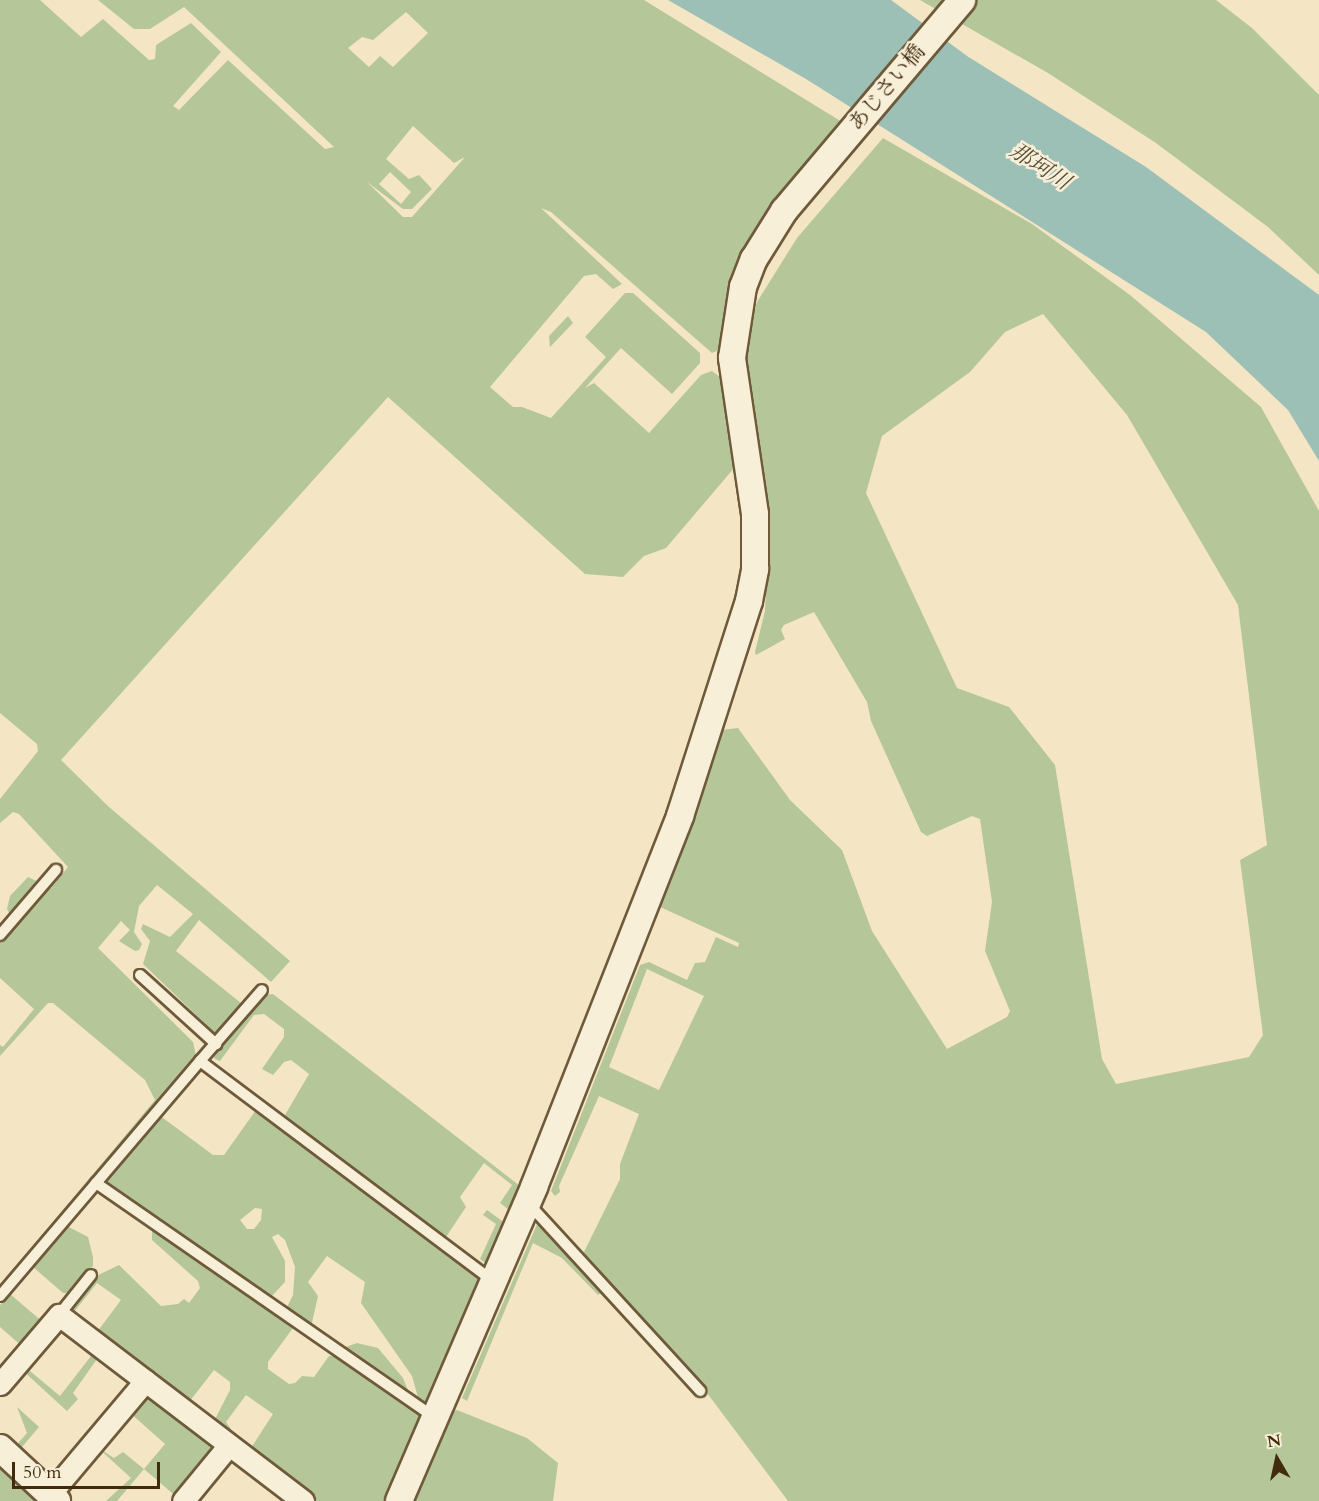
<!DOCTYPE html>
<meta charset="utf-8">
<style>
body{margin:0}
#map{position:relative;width:1319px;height:1501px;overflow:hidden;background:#f4e6c4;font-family:Cardo,"Noto Serif JP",serif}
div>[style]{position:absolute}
.green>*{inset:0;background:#b5c699}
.water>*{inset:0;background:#9cbfb6}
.roads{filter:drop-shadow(2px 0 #6e5a3a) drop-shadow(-2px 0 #6e5a3a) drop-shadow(0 2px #6e5a3a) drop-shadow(0 -2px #6e5a3a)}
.service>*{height:10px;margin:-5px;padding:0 5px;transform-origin:5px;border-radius:5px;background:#f8efd9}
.minor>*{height:21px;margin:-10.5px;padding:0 10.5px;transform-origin:10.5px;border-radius:10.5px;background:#f8efd9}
.tertiary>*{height:26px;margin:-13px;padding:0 13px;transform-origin:13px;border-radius:13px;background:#f8efd9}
span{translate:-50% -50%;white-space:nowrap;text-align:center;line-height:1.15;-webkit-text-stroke:5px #f8efd9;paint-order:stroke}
.street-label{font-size:21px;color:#422b0c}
.water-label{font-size:22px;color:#585036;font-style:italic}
.north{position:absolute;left:1247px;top:1429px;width:60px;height:60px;-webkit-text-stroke:4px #f8efd9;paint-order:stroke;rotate:351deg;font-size:16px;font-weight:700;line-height:24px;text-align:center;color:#422b0c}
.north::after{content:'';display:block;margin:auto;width:21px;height:27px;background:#422b0c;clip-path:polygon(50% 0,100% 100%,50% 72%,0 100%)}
.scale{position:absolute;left:12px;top:1462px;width:148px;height:27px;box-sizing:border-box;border:3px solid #422b0c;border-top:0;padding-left:8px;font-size:18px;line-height:21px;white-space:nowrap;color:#422b0c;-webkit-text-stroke:4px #f8efd9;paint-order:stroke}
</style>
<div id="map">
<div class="green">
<div style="clip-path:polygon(evenodd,0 0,40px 0,81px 37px,103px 19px,149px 60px,155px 59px,156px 45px,191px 23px,221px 52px,173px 106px,179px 110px,228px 60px,325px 149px,334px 147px,184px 7px,150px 29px,134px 29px,98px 0,644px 0,842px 122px,770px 205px,746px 248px,727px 298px,719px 350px,712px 353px,551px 212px,541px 208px,622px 284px,613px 289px,596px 274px,584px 276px,490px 387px,513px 407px,522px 407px,551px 418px,606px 357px,585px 337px,625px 293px,633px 293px,700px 353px,700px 363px,672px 394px,621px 348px,585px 388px,594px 383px,649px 433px,701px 375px,712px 371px,720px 377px,735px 467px,666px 548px,644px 556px,623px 577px,585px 574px,388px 397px,61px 760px,109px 807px,290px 961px,271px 982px,199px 920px,176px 951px,241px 1003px,241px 1008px,217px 1035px,143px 964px,150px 941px,141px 929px,143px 924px,170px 937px,193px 914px,157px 885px,139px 906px,134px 932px,142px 944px,139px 950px,135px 951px,119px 941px,130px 930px,121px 921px,98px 948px,193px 1042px,196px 1056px,0 1290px,0 1285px,155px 1100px,145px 1080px,53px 1003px,48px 1003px,0 1056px,0 1045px,3px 1047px,34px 1009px,0 978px,0 939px,14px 922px,7px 909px,10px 896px,28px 877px,51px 888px,68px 867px,19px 814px,13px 812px,0 823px,0 799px,38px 751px,37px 744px,0 713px,0 0,406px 12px,428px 33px,393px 67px,380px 56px,369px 67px,348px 48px,362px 37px,373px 40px,406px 12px,0 0,413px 126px,454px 163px,465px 157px,412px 217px,403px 217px,367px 182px,403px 209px,412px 209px,432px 189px,419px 175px,409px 179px,386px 159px,413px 126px,0 0,390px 172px,411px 192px,401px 204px,379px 184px,390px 172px)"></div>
<div style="clip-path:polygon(920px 0,1216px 0,1252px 28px,1319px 95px,1319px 275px,1268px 227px,1156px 143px,1048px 73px)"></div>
<div style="clip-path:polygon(evenodd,883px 138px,1032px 224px,1130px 295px,1261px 407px,1319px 511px,1319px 1501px,788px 1501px,695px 1377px,586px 1259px,584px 1252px,620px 1179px,620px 1164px,639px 1114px,599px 1096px,559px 1186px,560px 1192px,555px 1196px,551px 1191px,640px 965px,649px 962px,687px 980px,695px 963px,705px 962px,716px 937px,738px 947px,739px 943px,658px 906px,721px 730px,738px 728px,790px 800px,842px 850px,872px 931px,947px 1049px,1007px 1017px,1010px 1011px,985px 951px,992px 902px,980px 819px,972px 816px,927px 836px,921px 832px,871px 721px,867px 702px,814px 612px,784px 625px,781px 630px,785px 639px,756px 655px,755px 652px,765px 611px,769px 522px,745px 349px,757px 302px,797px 238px,883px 138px,1043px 314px,1127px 415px,1238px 605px,1267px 845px,1240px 860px,1263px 1035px,1249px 1057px,1116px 1084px,1102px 1059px,1055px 765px,1009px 707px,957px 688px,866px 493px,882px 436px,970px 372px,1005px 332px,1043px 314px,883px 138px,647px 969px,704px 996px,659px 1090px,609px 1067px,647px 969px)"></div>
<div style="clip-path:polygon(568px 316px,573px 323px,550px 347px,549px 336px)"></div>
<div style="clip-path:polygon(273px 994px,520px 1186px,508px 1209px,500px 1203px,512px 1185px,484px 1163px,460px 1197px,466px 1207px,446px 1237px,306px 1132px,285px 1115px,309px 1074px,291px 1060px,284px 1062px,273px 1075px,262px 1069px,284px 1037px,284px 1029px,264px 1014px,254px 1015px,220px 1061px,215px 1059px,212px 1053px,263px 995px)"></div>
<div style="clip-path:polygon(evenodd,256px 1110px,473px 1270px,479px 1279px,425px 1405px,419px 1401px,412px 1376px,361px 1303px,365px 1282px,327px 1256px,308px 1282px,318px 1296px,311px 1327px,286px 1309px,293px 1295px,295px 1267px,285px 1240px,278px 1234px,272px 1237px,285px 1261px,285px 1282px,270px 1298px,259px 1291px,256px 1301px,293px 1328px,268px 1362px,268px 1369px,289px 1384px,295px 1383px,302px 1376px,314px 1377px,329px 1356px,339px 1356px,422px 1413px,388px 1501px,312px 1501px,251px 1448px,273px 1414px,246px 1395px,226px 1422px,231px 1429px,227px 1436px,212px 1425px,230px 1390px,230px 1382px,214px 1370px,186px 1406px,94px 1336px,121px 1300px,97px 1283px,74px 1312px,76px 1318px,70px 1310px,96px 1276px,119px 1265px,161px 1306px,178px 1304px,184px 1299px,189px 1303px,200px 1288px,198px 1281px,152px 1240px,152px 1220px,103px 1182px,159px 1115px,213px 1155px,224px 1155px,256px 1110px,255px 1208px,262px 1209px,261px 1220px,254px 1229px,247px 1229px,240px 1220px,255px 1208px)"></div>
<div style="clip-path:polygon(487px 1210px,505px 1223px,488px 1265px,480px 1259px,496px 1224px,483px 1215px)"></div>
<div style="clip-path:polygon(538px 1222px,602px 1292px,598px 1295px,562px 1258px,533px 1243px,467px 1401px,462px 1398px)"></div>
<div style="clip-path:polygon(67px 1226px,88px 1237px,93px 1257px,93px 1266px,70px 1293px,63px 1293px,33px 1267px)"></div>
<div style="clip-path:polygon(10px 1294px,44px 1323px,24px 1348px,0 1327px,0 1305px)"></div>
<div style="clip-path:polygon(60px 1327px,101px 1360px,97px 1359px,73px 1393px,78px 1399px,67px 1411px,21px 1369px,24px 1366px,60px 1396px,91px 1356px,63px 1332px,49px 1341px)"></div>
<div style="clip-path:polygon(357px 1343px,378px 1348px,403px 1378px,410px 1395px,343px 1348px)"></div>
<div style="clip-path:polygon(150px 1393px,218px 1445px,179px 1499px,144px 1469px,117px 1501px,106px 1501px,131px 1478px,97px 1447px,114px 1458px,123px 1452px,144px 1469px,165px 1444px,129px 1412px,143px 1395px)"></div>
<div style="clip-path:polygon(17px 1407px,39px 1427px,16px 1454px,12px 1450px,27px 1433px)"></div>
<div style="clip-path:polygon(457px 1410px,527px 1438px,558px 1463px,553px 1501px,410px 1501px,446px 1414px)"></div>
<div style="clip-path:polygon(0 1463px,11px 1473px,35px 1501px,0 1501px)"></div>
</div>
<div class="water">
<div style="clip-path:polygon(668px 0,891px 0,967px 56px,1146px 167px,1319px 295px,1319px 461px,1288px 410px,1206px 332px,806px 79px)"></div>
</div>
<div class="roads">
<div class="service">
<div style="left:0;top:935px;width:86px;rotate:-49.3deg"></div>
<div style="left:140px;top:975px;width:103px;rotate:42.2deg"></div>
<div style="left:200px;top:1061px;width:94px;rotate:-48.9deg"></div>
<div style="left:96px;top:1183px;width:412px;rotate:34.7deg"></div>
<div style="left:528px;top:1203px;width:255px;rotate:47.5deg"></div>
<div style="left:0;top:1296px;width:309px;rotate:-49.6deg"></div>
<div style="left:200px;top:1061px;width:366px;rotate:36.9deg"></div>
<div style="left:59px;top:1315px;width:51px;rotate:-51.3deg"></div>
</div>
<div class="minor">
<div style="left:0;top:1384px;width:91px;rotate:-49.5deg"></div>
<div style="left:59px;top:1315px;width:307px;rotate:37.3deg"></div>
<div style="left:50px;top:1494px;width:148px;rotate:-49.9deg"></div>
<div style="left:183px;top:1501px;width:72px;rotate:-50.6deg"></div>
</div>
<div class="tertiary">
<div style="left:0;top:1448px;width:78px;rotate:42.9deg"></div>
<div style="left:399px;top:1501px;width:342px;rotate:-66.7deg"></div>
<div style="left:534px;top:1187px;width:399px;rotate:-68.5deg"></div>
<div style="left:680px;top:816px;width:226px;rotate:-72.2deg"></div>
<div style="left:749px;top:601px;width:33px;rotate:-79deg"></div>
<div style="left:755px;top:569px;width:55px;rotate:-90deg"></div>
<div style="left:755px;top:514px;width:158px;rotate:-98.4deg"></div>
<div style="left:732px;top:358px;width:72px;rotate:-81.2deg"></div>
<div style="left:743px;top:287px;width:30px;rotate:-69deg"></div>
<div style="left:754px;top:259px;width:57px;rotate:-58deg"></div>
<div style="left:784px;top:211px;width:276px;rotate:-49.8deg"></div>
</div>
</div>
<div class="street-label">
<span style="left:887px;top:88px;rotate:-50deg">あじさい橋</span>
</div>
<div class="water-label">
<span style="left:1040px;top:167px;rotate:33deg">那珂川</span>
</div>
<div class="north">N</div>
<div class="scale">50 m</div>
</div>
